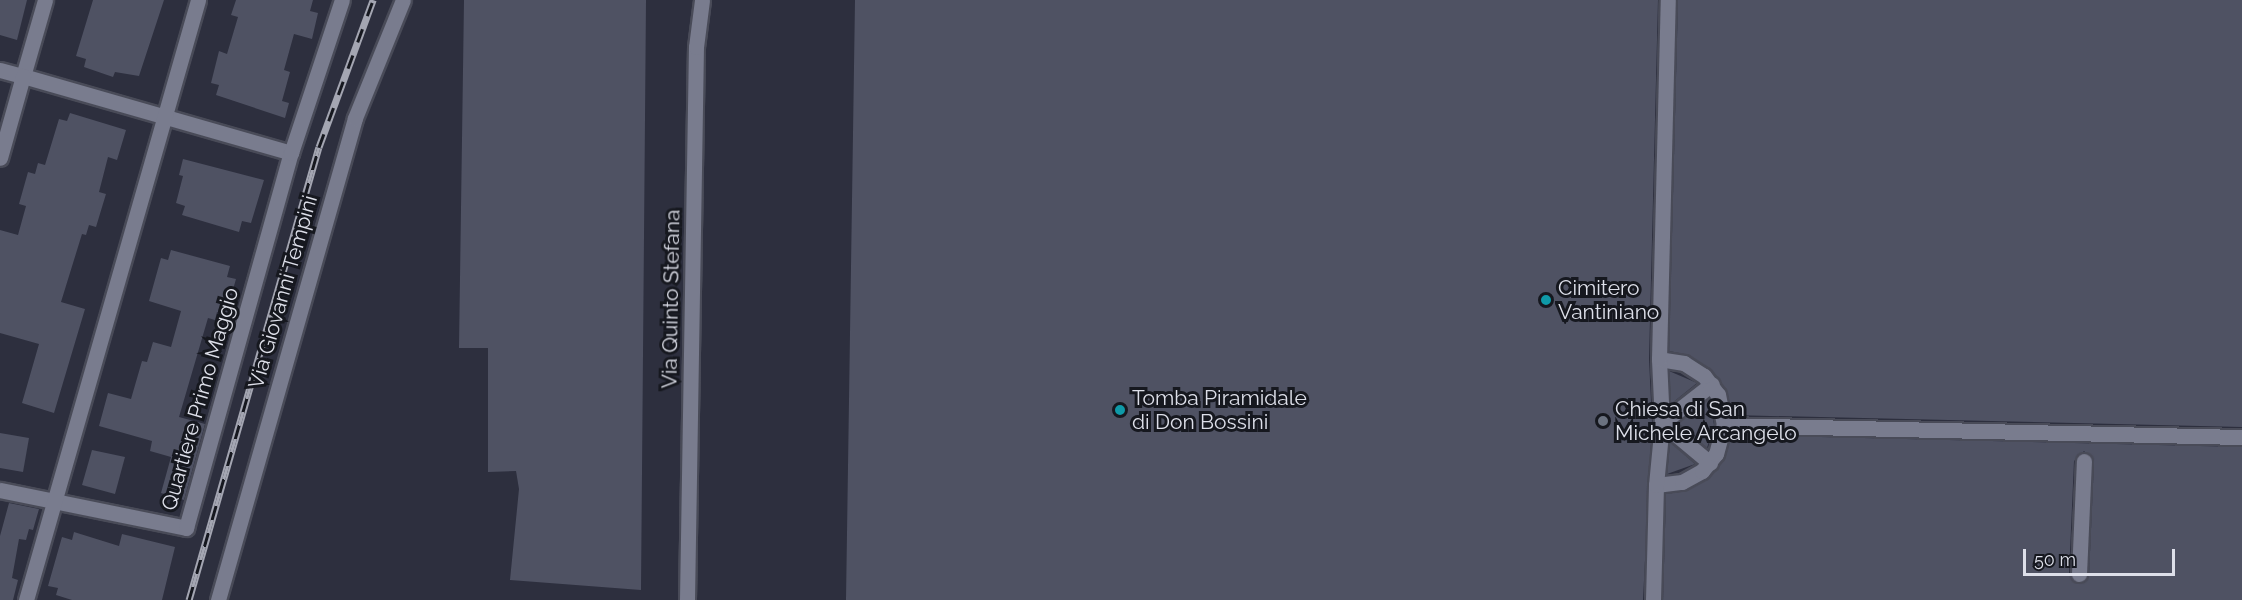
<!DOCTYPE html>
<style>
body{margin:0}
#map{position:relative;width:2242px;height:600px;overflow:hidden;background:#2d2f3e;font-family:Raleway,sans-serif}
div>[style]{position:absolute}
.building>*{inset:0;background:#4f5263}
.roads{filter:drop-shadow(2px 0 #494b58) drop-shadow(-2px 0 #494b58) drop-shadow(0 2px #494b58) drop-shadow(0 -2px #494b58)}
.pedestrian>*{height:15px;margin:-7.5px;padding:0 7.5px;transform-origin:7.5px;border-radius:7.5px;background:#797c8e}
.minor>*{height:15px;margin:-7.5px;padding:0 7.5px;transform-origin:7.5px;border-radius:7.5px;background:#797c8e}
.rail>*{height:7px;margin-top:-3.5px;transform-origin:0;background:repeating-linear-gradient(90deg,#16181f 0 14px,#a4a6b2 0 28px);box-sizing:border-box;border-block:2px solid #a4a6b2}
.dots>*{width:16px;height:16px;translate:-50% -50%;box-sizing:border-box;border:3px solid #16181f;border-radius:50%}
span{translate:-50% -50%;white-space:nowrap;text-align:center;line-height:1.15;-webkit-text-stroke:6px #16181f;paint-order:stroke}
.poi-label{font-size:21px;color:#dddfe9}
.left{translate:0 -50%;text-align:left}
.street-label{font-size:21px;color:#dddfe9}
.scale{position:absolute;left:2023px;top:549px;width:152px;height:27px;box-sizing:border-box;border:3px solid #dddfe9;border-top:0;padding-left:8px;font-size:18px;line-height:21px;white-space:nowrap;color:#dddfe9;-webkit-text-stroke:4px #16181f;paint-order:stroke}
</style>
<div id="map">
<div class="building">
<div style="clip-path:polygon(0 0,27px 0,17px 40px,0 35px)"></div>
<div style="clip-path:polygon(93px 0,164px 0,139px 76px,115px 72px,113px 77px,84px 67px,86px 59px,76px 56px)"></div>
<div style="clip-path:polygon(236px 0,313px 0,310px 11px,318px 13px,312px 39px,294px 34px,284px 70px,290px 72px,282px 101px,289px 103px,285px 118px,216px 95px,219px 85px,211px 83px,219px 51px,227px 54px,238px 17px,231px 15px)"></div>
<div style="clip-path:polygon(464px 0,646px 0,641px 590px,510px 580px,519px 489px,516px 471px,488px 472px,488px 348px,459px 348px)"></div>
<div style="clip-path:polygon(855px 0,1658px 0,1649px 359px,1652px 423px,1643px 600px,846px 600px)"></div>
<div style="clip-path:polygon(1678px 0,2242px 0,2242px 427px,1732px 415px,1719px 378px,1689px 355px,1669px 351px)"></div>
<div style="clip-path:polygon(70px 113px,126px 130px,117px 160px,108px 157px,99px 192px,106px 194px,96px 227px,89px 225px,86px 235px,82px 234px,61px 302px,85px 309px,54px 413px,22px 403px,39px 344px,0 333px,0 230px,18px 235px,26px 206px,19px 204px,28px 172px,35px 174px,38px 163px,45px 165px,59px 119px,67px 121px)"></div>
<div style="clip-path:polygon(183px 159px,264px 180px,251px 223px,242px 221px,239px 232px,182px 215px,185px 206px,176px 203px,183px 176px,179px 175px)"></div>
<div style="clip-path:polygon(171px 250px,230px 266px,227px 277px,236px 279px,226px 314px,217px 312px,215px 320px,208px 318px,179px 417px,205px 424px,184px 500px,161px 493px,171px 457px,150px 451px,152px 441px,99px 426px,108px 393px,131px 399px,142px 361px,147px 362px,153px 342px,171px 347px,181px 311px,149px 301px,161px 258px,168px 260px)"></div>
<div style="clip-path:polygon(1669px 371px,1697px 383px,1671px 404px)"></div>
<div style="clip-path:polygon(1709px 399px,1714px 425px,1707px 448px,1678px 423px)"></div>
<div style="clip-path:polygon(0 433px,29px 438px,23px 472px,0 468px)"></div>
<div style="clip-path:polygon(evenodd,1731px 435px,2242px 447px,2242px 600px,1663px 600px,1666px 494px,1686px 491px,1709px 477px,1724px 460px,1731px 435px,2084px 451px,2094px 461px,2089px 574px,2079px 584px,2069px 574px,2074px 461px,2084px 451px)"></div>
<div style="clip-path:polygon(1670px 442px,1695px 464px,1667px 474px)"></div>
<div style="clip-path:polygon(92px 450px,125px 457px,115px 494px,82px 485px)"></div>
<div style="clip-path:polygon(9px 503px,39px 509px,33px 530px,29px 529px,26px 540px,19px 539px,12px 578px,18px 580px,13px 600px,0 600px,0 536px)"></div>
<div style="clip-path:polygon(74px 532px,119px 546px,122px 534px,175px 547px,162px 600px,72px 600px,56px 595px,58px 588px,48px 586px,62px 537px,72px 540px)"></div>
</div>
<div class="roads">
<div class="pedestrian">
<div style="left:1724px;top:425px;width:518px;rotate:1.33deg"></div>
<div style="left:1710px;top:463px;width:62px;rotate:-140.2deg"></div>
<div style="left:1662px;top:423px;width:63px;rotate:-38deg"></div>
<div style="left:1656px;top:485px;width:26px;rotate:-7deg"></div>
<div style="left:1682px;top:482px;width:23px;rotate:-29deg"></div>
<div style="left:1702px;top:471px;width:22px;rotate:-51deg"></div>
<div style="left:1716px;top:454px;width:30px;rotate:-75deg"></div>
<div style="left:1724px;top:425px;width:31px;rotate:-101deg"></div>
<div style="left:1718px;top:395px;width:24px;rotate:-126deg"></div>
<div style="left:1704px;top:376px;width:24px;rotate:-147deg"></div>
<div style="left:1684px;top:363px;width:25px;rotate:-171deg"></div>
<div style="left:2079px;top:574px;width:113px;rotate:-87.5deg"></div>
<div style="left:1653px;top:600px;width:115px;rotate:-88.5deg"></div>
<div style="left:1656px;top:485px;width:62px;rotate:-84.5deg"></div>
<div style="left:1662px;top:423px;width:64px;rotate:-92.7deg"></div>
<div style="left:1659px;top:359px;width:359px;rotate:-88.6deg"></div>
</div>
<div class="minor">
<div style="left:45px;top:0;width:79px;rotate:106.1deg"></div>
<div style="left:23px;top:76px;width:279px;rotate:16deg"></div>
<div style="left:0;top:70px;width:24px;rotate:15deg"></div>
<div style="left:23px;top:76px;width:85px;rotate:105.7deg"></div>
<div style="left:0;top:490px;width:190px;rotate:11.5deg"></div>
<div style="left:186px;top:528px;width:389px;rotate:-74.4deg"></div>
<div style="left:291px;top:153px;width:161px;rotate:-71.6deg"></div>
<div style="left:26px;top:600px;width:624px;rotate:-74deg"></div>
<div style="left:218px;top:600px;width:501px;rotate:-74.13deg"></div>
<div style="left:355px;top:118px;width:127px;rotate:-67.9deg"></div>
<div style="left:687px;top:600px;width:553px;rotate:-89.07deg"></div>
<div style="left:696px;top:47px;width:47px;rotate:-82.7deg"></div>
</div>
</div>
<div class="rail">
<div style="left:189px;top:600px;width:471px;rotate:-74deg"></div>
<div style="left:319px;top:147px;width:157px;rotate:-69.8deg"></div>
</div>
<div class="dots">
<div style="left:1546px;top:300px;background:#0f9aa8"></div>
<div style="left:1120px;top:410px;background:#0f9aa8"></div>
<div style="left:1603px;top:421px;background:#6b7280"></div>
</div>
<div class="poi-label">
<span class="left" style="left:1558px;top:300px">Cimitero<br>Vantiniano</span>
<span class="left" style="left:1132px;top:410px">Tomba Piramidale<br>di Don Bossini</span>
<span class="left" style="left:1615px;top:421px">Chiesa di San<br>Michele Arcangelo</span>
</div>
<div class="street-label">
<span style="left:283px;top:292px;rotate:-74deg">Via Giovanni Tempini</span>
<span style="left:671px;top:299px;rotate:-89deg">Via Quinto Stefana</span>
<span style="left:200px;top:399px;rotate:-74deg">Quartiere Primo Maggio</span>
</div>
<div class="scale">50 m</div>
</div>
